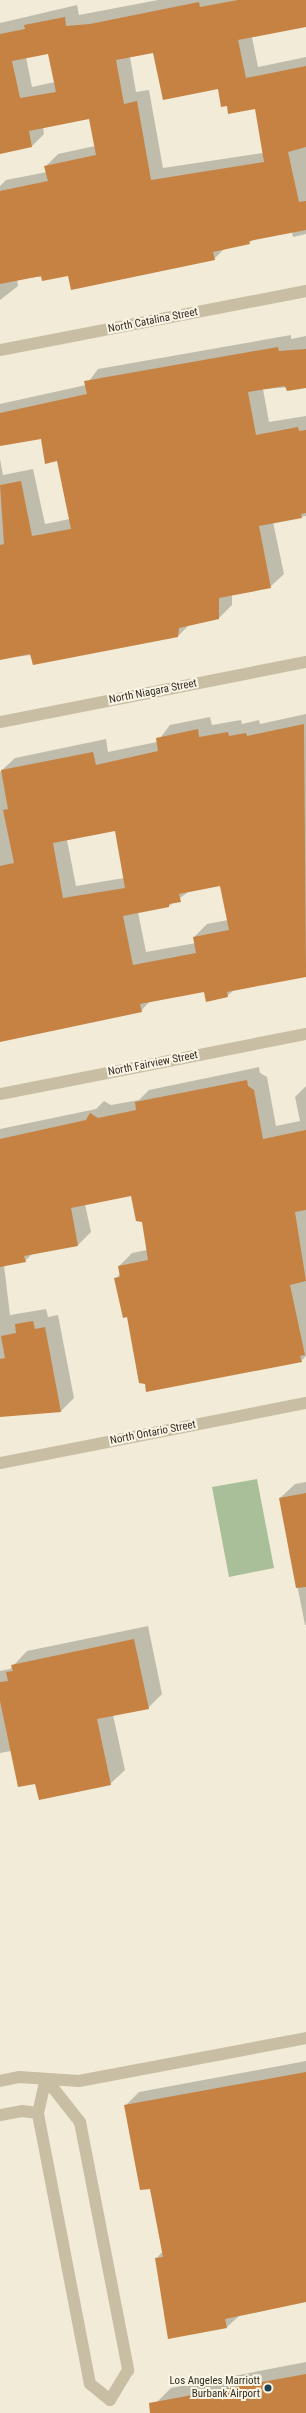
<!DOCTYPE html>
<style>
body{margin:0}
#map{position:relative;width:306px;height:2413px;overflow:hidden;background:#f1ebd8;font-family:"Roboto Condensed",sans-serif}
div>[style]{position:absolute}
.green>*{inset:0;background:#a9bf99}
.shadow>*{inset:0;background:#0003}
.building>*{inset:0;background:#c58242}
.minor>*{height:12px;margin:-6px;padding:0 6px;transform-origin:6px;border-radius:6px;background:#c8bea4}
.dots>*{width:11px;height:11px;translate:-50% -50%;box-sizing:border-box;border:2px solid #f9f4e4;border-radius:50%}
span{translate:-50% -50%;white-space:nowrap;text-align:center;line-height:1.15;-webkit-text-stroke:4px #f9f4e4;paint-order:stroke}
.street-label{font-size:11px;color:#342e26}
.poi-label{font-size:11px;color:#342e26}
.right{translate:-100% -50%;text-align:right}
</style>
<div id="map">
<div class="green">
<div style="clip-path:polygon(257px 1479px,274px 1568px,229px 1577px,212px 1487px)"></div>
</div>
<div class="shadow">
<div style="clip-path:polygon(evenodd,158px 0,306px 0,306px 26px,252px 37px,258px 67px,306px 57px,306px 234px,293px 237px,292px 232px,254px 239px,249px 243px,225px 248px,214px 259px,17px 279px,18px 286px,0 300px,0 186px,6px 180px,47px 172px,45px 167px,58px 154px,95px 146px,90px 117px,43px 127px,44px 134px,32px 146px,0 153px,0 23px,77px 5px,79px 15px,158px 0,154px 52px,218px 88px,228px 105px,256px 108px,263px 153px,163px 168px,149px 90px,136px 92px,130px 57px,154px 52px,158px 0,49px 53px,55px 82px,32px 87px,26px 57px,49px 53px)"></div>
<div style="clip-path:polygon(291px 335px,291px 339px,306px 336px,306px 386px,263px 389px,269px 422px,306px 416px,306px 516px,273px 522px,284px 574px,270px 587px,232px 595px,232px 605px,219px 618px,189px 625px,178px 636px,0 659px,0 459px,3px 475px,33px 469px,45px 524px,70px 519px,58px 460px,41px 438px,0 445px,0 404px,86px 385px,98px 369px)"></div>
<div style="clip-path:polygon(evenodd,306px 714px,306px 969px,234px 990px,227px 996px,205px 991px,151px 1000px,141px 1011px,0 1039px,0 772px,15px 758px,106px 739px,108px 752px,157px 742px,170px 725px,210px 717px,212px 725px,241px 720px,242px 724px,259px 720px,260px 724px,306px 714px,116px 830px,124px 878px,76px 886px,67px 840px,116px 830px,306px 714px,220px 884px,228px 920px,207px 924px,194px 937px,196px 943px,146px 952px,138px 912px,169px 906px,191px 890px,220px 884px)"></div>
<div style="clip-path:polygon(259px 1067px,260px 1073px,267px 1077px,276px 1126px,300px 1121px,295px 1097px,306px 1086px,306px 1356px,301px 1361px,127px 1316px,115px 1279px,120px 1274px,119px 1266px,132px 1253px,147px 1250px,143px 1222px,132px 1195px,85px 1204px,91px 1232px,78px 1245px,33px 1253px,25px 1261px,4px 1265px,10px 1315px,46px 1309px,48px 1317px,58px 1315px,74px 1398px,61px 1411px,0 1416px,0 1129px,96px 1109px,104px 1101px,111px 1105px,139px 1100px,149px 1090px)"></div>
<div style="clip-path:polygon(306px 1482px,306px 1625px,305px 1625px,280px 1498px,295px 1484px)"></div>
<div style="clip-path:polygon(148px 1626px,162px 1694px,148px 1708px,113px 1715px,125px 1770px,110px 1784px,36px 1782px,11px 1751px,0 1753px,0 1671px,10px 1669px,27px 1651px)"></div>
<div style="clip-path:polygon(306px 2061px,306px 2301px,239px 2316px,227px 2327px,156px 2259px,163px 2251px,150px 2188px,125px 2106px,139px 2092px)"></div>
<div style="clip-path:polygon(306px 2362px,306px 2413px,158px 2413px,156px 2403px,171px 2388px)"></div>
</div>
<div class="building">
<div style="clip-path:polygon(evenodd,238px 0,306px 0,306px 27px,238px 40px,246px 78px,306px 66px,306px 147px,288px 152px,299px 202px,306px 201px,306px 230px,249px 241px,250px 244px,213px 252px,215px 260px,71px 290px,68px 276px,42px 281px,41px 276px,0 284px,0 191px,48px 181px,44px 166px,96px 155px,89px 119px,29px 131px,32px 147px,0 154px,0 34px,25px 29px,24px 25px,65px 17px,66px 26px,90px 24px,199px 2px,200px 7px,238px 0,153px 53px,163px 100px,218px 89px,221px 107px,227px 106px,228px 114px,255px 109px,264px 162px,151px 180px,137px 101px,124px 104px,116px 60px,153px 53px,238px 0,48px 54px,56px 92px,20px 98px,12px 61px,48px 54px)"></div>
<div style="clip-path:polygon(278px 347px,279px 351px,306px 349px,306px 388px,287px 391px,285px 386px,248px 392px,256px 435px,298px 427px,299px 431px,306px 430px,306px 513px,301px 514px,302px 518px,259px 526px,271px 588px,219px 598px,219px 619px,179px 628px,178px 637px,33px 665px,30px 654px,0 660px,0 545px,4px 544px,0 485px,21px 481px,32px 536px,71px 529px,57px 461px,45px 464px,41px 439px,0 446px,0 413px,87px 394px,84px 381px)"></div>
<div style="clip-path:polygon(evenodd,304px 724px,306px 977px,227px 992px,228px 997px,206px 1002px,204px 992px,140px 1004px,142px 1012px,0 1042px,0 866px,14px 863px,3px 810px,8px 809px,1px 770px,93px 752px,96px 765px,158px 751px,156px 738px,198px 729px,199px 737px,228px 732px,229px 736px,246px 733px,247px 736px,304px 724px,115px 831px,125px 888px,63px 898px,53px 843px,115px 831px,304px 724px,220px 886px,229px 930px,193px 937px,196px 953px,133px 965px,123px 916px,169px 907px,169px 904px,181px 902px,179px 894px,220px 886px)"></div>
<div style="clip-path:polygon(247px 1080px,248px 1086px,254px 1090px,263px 1139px,306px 1130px,306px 1210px,295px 1212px,306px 1281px,290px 1285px,305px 1355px,300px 1356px,302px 1362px,146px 1392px,145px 1384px,139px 1383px,127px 1317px,123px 1318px,114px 1278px,120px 1277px,118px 1266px,148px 1260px,142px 1222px,136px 1221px,131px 1196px,71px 1208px,78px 1246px,24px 1256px,26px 1262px,0 1267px,0 1139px,86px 1120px,90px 1113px,98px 1118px,136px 1110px,135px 1102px)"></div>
<div style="clip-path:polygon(33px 1321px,35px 1329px,45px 1327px,61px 1412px,0 1417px,0 1359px,5px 1358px,1px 1336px,16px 1333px,15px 1324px)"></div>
<div style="clip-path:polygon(306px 1493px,306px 1587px,296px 1588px,279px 1498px)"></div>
<div style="clip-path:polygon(134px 1639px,149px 1709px,97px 1719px,111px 1785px,39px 1800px,35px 1784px,18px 1787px,0 1701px,0 1682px,8px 1681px,6px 1672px,13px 1671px,11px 1665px)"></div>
<div style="clip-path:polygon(306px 2072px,306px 2302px,225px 2319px,227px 2328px,168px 2339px,155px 2258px,163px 2257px,150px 2189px,140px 2190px,124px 2105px)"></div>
<div style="clip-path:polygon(306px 2374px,306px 2413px,150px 2413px,149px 2403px)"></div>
</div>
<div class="minor">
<div style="left:0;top:350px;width:312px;rotate:-10.9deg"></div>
<div style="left:0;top:722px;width:312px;rotate:-11.1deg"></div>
<div style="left:0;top:1094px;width:312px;rotate:-11.1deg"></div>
<div style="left:0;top:1463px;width:312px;rotate:-11.1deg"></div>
<div style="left:46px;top:2079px;width:55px;rotate:51.7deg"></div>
<div style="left:80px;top:2122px;width:253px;rotate:79deg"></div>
<div style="left:128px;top:2370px;width:35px;rotate:121deg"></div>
<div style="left:110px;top:2400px;width:26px;rotate:-141deg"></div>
<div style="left:90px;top:2384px;width:276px;rotate:-100.9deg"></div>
<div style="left:38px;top:2113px;width:35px;rotate:-77deg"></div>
<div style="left:0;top:2081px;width:19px;rotate:-12deg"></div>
<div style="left:19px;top:2077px;width:60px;rotate:3.8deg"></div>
<div style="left:79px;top:2081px;width:231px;rotate:-10.7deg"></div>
<div style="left:0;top:2115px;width:22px;rotate:-10deg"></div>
<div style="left:22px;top:2111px;width:16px;rotate:7deg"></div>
</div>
<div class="dots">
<div style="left:268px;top:2388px;background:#1c4355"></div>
</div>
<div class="street-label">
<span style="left:153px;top:321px;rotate:-11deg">North Catalina Street</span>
<span style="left:153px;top:692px;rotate:-11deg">North Niagara Street</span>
<span style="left:153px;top:1064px;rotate:-11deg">North Fairview Street</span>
<span style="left:153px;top:1433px;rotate:-11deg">North Ontario Street</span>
</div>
<div class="poi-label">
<span class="right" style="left:260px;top:2388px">Los Angeles Marriott<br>Burbank Airport</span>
</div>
</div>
